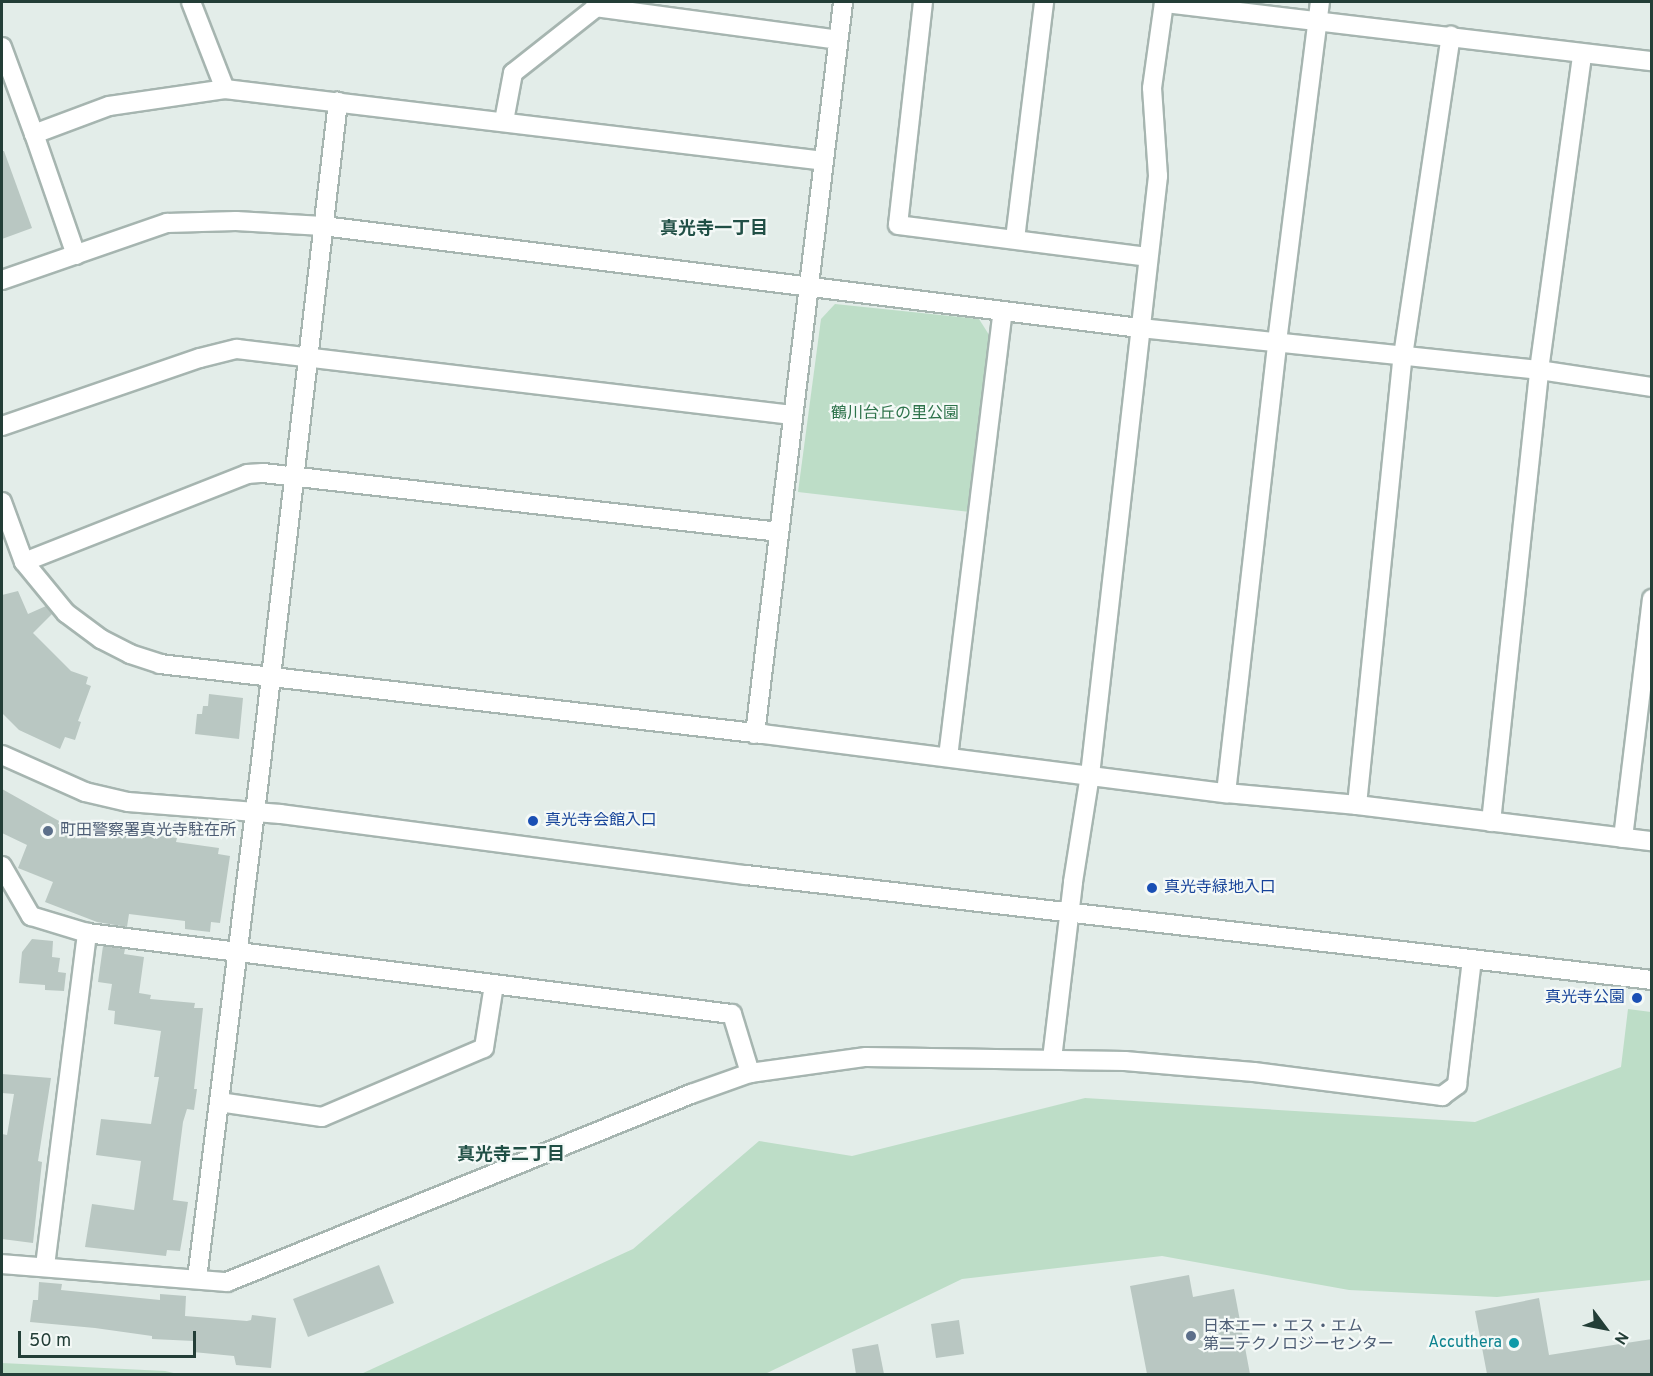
<!DOCTYPE html>
<meta charset="utf-8">
<style>
body{margin:0}
#map{position:relative;width:1653px;height:1376px;overflow:hidden;background:#e3ede9;font-family:Overpass,"Noto Sans JP",sans-serif}
div>[style]{position:absolute}
.green>*{inset:0;background:#bdddc7}
.building>*{inset:0;background:#b9c7c2}
.roads{filter:drop-shadow(2px 0 #a6b5b0) drop-shadow(-2px 0 #a6b5b0) drop-shadow(0 2px #a6b5b0) drop-shadow(0 -2px #a6b5b0)}
.minor>*{height:18px;margin:-9px;padding:0 9px;transform-origin:9px;border-radius:9px;background:#fff}
.dots>*{width:16px;height:16px;translate:-50% -50%;box-sizing:border-box;border:3px solid #f4f9f7;border-radius:50%}
span{translate:-50% -50%;white-space:nowrap;text-align:center;line-height:1.15;-webkit-text-stroke:4.5px #f4f9f7;paint-order:stroke}
.park-label{font-size:16px;color:#2e734b}
.transit-label{font-size:16px;color:#164399}
.left{translate:0 -50%;text-align:left}
.right{translate:-100% -50%;text-align:right}
.service-label{font-size:16px;color:#4e5e75}
.culture-label{font-size:16px;color:#0d838f}
.neighbourhood-label{font-size:18px;color:#204f45;font-weight:700}
.frame{position:absolute;inset:0;border:3px solid #233e37;pointer-events:none}
.north{position:absolute;left:1575px;top:1298px;width:60px;height:60px;-webkit-text-stroke:4px #f4f9f7;paint-order:stroke;rotate:122deg;font-size:16px;font-weight:700;line-height:24px;text-align:center;color:#233e37}
.north::after{content:'';display:block;margin:auto;width:21px;height:27px;background:#233e37;clip-path:polygon(50% 0,100% 100%,50% 72%,0 100%)}
.scale{position:absolute;left:18px;top:1331px;width:178px;height:27px;box-sizing:border-box;border:3px solid #233e37;border-top:0;padding-left:8px;font-size:18px;line-height:21px;white-space:nowrap;color:#233e37;-webkit-text-stroke:4px #f4f9f7;paint-order:stroke}
</style>
<div id="map">
<div class="green">
<div style="clip-path:polygon(835px 304px,979px 319px,991px 338px,970px 512px,798px 492px,821px 319px)"></div>
<div style="clip-path:polygon(1628px 1009px,1651px 1012px,1651px 1280px,1497px 1297px,1349px 1290px,1162px 1256px,962px 1279px,765px 1374px,361px 1374px,633px 1249px,759px 1141px,852px 1156px,1085px 1098px,1475px 1122px,1621px 1067px)"></div>
<div style="clip-path:polygon(2px 1363px,165px 1371px,178px 1374px,2px 1374px)"></div>
</div>
<div class="building">
<div style="clip-path:polygon(2px 151px,4px 151px,32px 228px,2px 239px)"></div>
<div style="clip-path:polygon(18px 591px,28px 614px,46px 606px,52px 614px,33px 633px,71px 671px,88px 677px,86px 684px,91px 686px,78px 721px,81px 722px,75px 740px,65px 737px,60px 749px,19px 730px,2px 713px,2px 595px)"></div>
<div style="clip-path:polygon(209px 694px,243px 698px,239px 739px,195px 734px,197px 714px,202px 714px,203px 706px,208px 706px)"></div>
<div style="clip-path:polygon(2px 789px,59px 821px,58px 824px,112px 839px,113px 830px,177px 838px,176px 842px,219px 848px,218px 854px,230px 856px,220px 923px,211px 922px,210px 932px,185px 929px,185px 921px,129px 914px,127px 927px,97px 922px,45px 902px,53px 882px,18px 868px,27px 845px,2px 833px)"></div>
<div style="clip-path:polygon(32px 939px,53px 941px,52px 957px,60px 958px,58px 972px,66px 973px,64px 991px,45px 990px,45px 985px,19px 983px,22px 952px)"></div>
<div style="clip-path:polygon(103px 946px,125px 949px,124px 954px,144px 957px,139px 993px,151px 995px,150px 999px,195px 1003px,194px 1008px,203px 1008px,194px 1089px,197px 1089px,194px 1110px,187px 1109px,183px 1122px,173px 1200px,188px 1202px,184px 1228px,180px 1251px,167px 1250px,166px 1256px,85px 1247px,92px 1204px,134px 1210px,141px 1161px,96px 1155px,101px 1119px,151px 1124px,159px 1077px,154px 1077px,161px 1031px,114px 1024px,115px 1011px,108px 1010px,112px 984px,98px 982px)"></div>
<div style="clip-path:polygon(2px 1074px,51px 1078px,38px 1161px,42px 1162px,33px 1243px,2px 1239px,2px 1134px,7px 1135px,14px 1094px,2px 1093px)"></div>
<div style="clip-path:polygon(379px 1265px,394px 1303px,308px 1337px,293px 1299px)"></div>
<div style="clip-path:polygon(1189px 1275px,1193px 1297px,1234px 1289px,1250px 1374px,1147px 1374px,1130px 1286px)"></div>
<div style="clip-path:polygon(39px 1282px,62px 1284px,61px 1290px,160px 1300px,160px 1294px,186px 1296px,185px 1316px,247px 1321px,251px 1320px,252px 1315px,276px 1318px,271px 1368px,236px 1365px,234px 1356px,193px 1352px,194px 1341px,152px 1339px,152px 1336px,95px 1328px,30px 1322px,33px 1300px,38px 1300px)"></div>
<div style="clip-path:polygon(1539px 1298px,1549px 1355px,1652px 1339px,1652px 1374px,1487px 1374px,1475px 1311px)"></div>
<div style="clip-path:polygon(959px 1320px,964px 1354px,936px 1358px,931px 1324px)"></div>
<div style="clip-path:polygon(878px 1344px,884px 1374px,856px 1374px,852px 1349px)"></div>
</div>
<div class="roads">
<div class="minor">
<div style="left:191px;top:2px;width:93px;rotate:68.7deg"></div>
<div style="left:923px;top:2px;width:224px;rotate:96.4deg"></div>
<div style="left:898px;top:225px;width:252px;rotate:7.3deg"></div>
<div style="left:595px;top:7px;width:245px;rotate:7.7deg"></div>
<div style="left:2px;top:47px;width:93px;rotate:69.8deg"></div>
<div style="left:504px;top:121px;width:49px;rotate:-79.4deg"></div>
<div style="left:513px;top:73px;width:115px;rotate:-38.3deg"></div>
<div style="left:1015px;top:239px;width:239px;rotate:-83deg"></div>
<div style="left:76px;top:255px;width:128px;rotate:-109.1deg"></div>
<div style="left:34px;top:134px;width:80px;rotate:-20.5deg"></div>
<div style="left:109px;top:106px;width:117px;rotate:-8.3deg"></div>
<div style="left:225px;top:89px;width:603px;rotate:6.85deg"></div>
<div style="left:2px;top:280px;width:175px;rotate:-19.1deg"></div>
<div style="left:167px;top:223px;width:69px;rotate:-1.7deg"></div>
<div style="left:236px;top:221px;width:87px;rotate:3.3deg"></div>
<div style="left:323px;top:226px;width:823px;rotate:7.12deg"></div>
<div style="left:1140px;top:328px;width:401px;rotate:6deg"></div>
<div style="left:1539px;top:370px;width:114px;rotate:8.6deg"></div>
<div style="left:2px;top:426px;width:209px;rotate:-19deg"></div>
<div style="left:200px;top:358px;width:38px;rotate:-14deg"></div>
<div style="left:237px;top:349px;width:559px;rotate:6.78deg"></div>
<div style="left:2px;top:502px;width:64px;rotate:69.9deg"></div>
<div style="left:24px;top:562px;width:66px;rotate:50.5deg"></div>
<div style="left:66px;top:613px;width:44px;rotate:36.6deg"></div>
<div style="left:101px;top:639px;width:33px;rotate:27deg"></div>
<div style="left:130px;top:654px;width:32px;rotate:18deg"></div>
<div style="left:160px;top:664px;width:607px;rotate:6.62deg"></div>
<div style="left:763px;top:734px;width:467px;rotate:7.3deg"></div>
<div style="left:1226px;top:793px;width:132px;rotate:5.2deg"></div>
<div style="left:1357px;top:805px;width:297px;rotate:7deg"></div>
<div style="left:24px;top:562px;width:240px;rotate:-21.5deg"></div>
<div style="left:247px;top:474px;width:16px;rotate:-4deg"></div>
<div style="left:263px;top:473px;width:519px;rotate:6.52deg"></div>
<div style="left:755px;top:734px;width:737px;rotate:-83.14deg"></div>
<div style="left:2px;top:755px;width:91px;rotate:24deg"></div>
<div style="left:85px;top:792px;width:44px;rotate:13.1deg"></div>
<div style="left:128px;top:802px;width:153px;rotate:4.5deg"></div>
<div style="left:281px;top:814px;width:469px;rotate:7.5deg"></div>
<div style="left:746px;top:875px;width:912px;rotate:6.61deg"></div>
<div style="left:948px;top:757px;width:449px;rotate:-83deg"></div>
<div style="left:1226px;top:793px;width:454px;rotate:-83.5deg"></div>
<div style="left:1277px;top:342px;width:343px;rotate:-82.8deg"></div>
<div style="left:1357px;top:805px;width:451px;rotate:-84.2deg"></div>
<div style="left:1403px;top:356px;width:324px;rotate:-81.5deg"></div>
<div style="left:1491px;top:822px;width:455px;rotate:-83.9deg"></div>
<div style="left:1539px;top:370px;width:318px;rotate:-82.2deg"></div>
<div style="left:1623px;top:838px;width:241px;rotate:-83.1deg"></div>
<div style="left:2px;top:866px;width:58px;rotate:59.9deg"></div>
<div style="left:31px;top:916px;width:59px;rotate:16.9deg"></div>
<div style="left:87px;top:933px;width:650px;rotate:7.16deg"></div>
<div style="left:732px;top:1014px;width:62px;rotate:73deg"></div>
<div style="left:1052px;top:1059px;width:178px;rotate:-83.2deg"></div>
<div style="left:1073px;top:882px;width:108px;rotate:-81deg"></div>
<div style="left:1090px;top:775px;width:603px;rotate:-83.52deg"></div>
<div style="left:1158px;top:176px;width:88px;rotate:-93.9deg"></div>
<div style="left:1152px;top:88px;width:86px;rotate:-82deg"></div>
<div style="left:1164px;top:3px;width:491px;rotate:6.8deg"></div>
<div style="left:219px;top:1102px;width:104px;rotate:8.3deg"></div>
<div style="left:322px;top:1117px;width:176px;rotate:-23.1deg"></div>
<div style="left:484px;top:1048px;width:64px;rotate:-81deg"></div>
<div style="left:2px;top:1264px;width:226px;rotate:4.6deg"></div>
<div style="left:227px;top:1282px;width:501px;rotate:-22.06deg"></div>
<div style="left:691px;top:1094px;width:63px;rotate:-19.6deg"></div>
<div style="left:750px;top:1073px;width:117px;rotate:-7.9deg"></div>
<div style="left:866px;top:1057px;width:259px;rotate:0.9deg"></div>
<div style="left:1125px;top:1061px;width:129px;rotate:4.9deg"></div>
<div style="left:1254px;top:1072px;width:190px;rotate:7.3deg"></div>
<div style="left:1442px;top:1096px;width:19px;rotate:-36deg"></div>
<div style="left:1457px;top:1085px;width:126px;rotate:-83.2deg"></div>
<div style="left:45px;top:1266px;width:336px;rotate:-82.8deg"></div>
<div style="left:197px;top:1279px;width:512px;rotate:-82.93deg"></div>
<div style="left:260px;top:771px;width:674px;rotate:-83.35deg"></div>
</div>
</div>
<div class="dots">
<div style="left:533px;top:821px;background:#1a4fb4"></div>
<div style="left:48px;top:831px;background:#5c6f8a"></div>
<div style="left:1152px;top:888px;background:#1a4fb4"></div>
<div style="left:1637px;top:998px;background:#1a4fb4"></div>
<div style="left:1191px;top:1336px;background:#5c6f8a"></div>
<div style="left:1514px;top:1343px;background:#0f9aa8"></div>
</div>
<div class="park-label">
<span style="left:895px;top:414px">鶴川台丘の里公園</span>
</div>
<div class="transit-label">
<span class="left" style="left:545px;top:821px">真光寺会館入口</span>
<span class="left" style="left:1164px;top:888px">真光寺緑地入口</span>
<span class="right" style="left:1625px;top:998px">真光寺公園</span>
</div>
<div class="service-label">
<span class="left" style="left:60px;top:831px">町田警察署真光寺駐在所</span>
<span class="left" style="left:1203px;top:1336px">日本エー・エス・エム<br>第二テクノロジーセンター</span>
</div>
<div class="culture-label">
<span class="right" style="left:1502px;top:1343px">Accuthera</span>
</div>
<div class="neighbourhood-label">
<span style="left:714px;top:230px">真光寺一丁目</span>
<span style="left:511px;top:1156px">真光寺二丁目</span>
</div>
<div class="frame"></div>
<div class="north">N</div>
<div class="scale">50 m</div>
</div>
